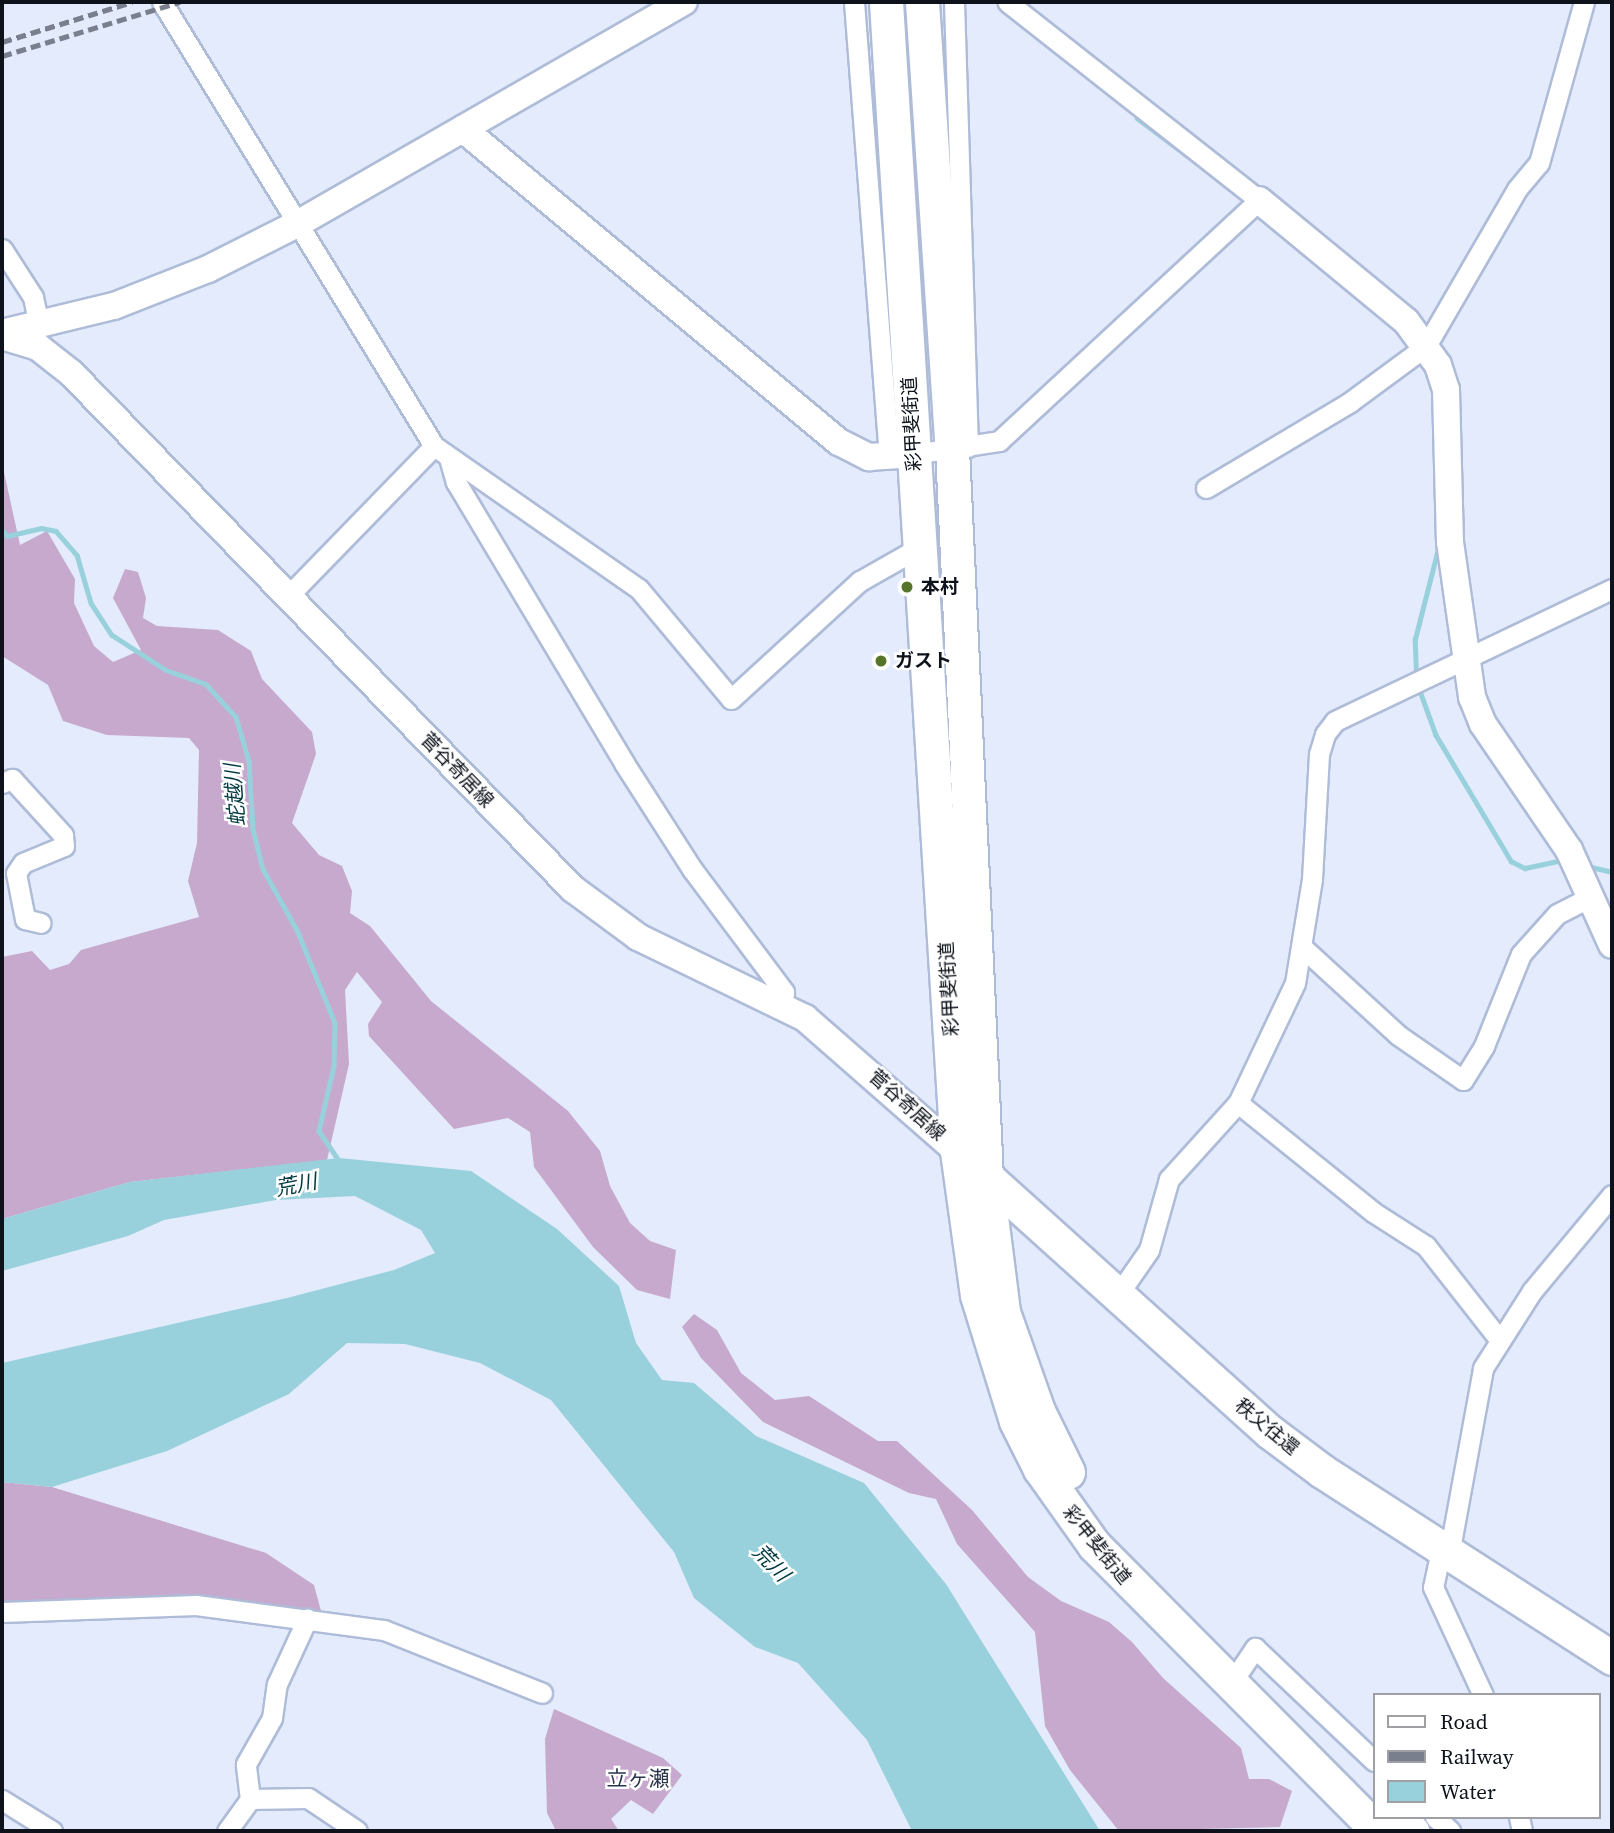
<!DOCTYPE html>
<meta charset="utf-8">
<style>
body{margin:0}
#map{position:relative;width:1614px;height:1833px;overflow:hidden;background:#e3ebfd;font-family:"Source Serif 4","Noto Sans JP",serif}
div>[style]{position:absolute}
.forest>*{inset:0;background:#c6a9cd}
.water>*{inset:0;background:#98d1db}
.stream>*{height:4.5px;margin:-2.25px;padding:0 2.25px;transform-origin:2.25px;border-radius:2.25px;background:#98d1db}
.roads{filter:drop-shadow(2px 0 #afbcd8) drop-shadow(-2px 0 #afbcd8) drop-shadow(0 2px #afbcd8) drop-shadow(0 -2px #afbcd8)}
.street>*{height:19px;margin:-9.5px;padding:0 9.5px;transform-origin:9.5px;border-radius:9.5px;background:#fff}
.secondary>*{height:26px;margin:-13px;padding:0 13px;transform-origin:13px;border-radius:13px;background:#fff}
.highway>*{height:33px;margin:-16.5px;padding:0 16.5px;transform-origin:16.5px;border-radius:16.5px;background:#fff}
.rail>*{height:4.5px;margin-top:-2.25px;transform-origin:0;background:repeating-linear-gradient(90deg,#797f8d 0 10px,transparent 0 15px)}
.dots>*{width:19px;height:19px;translate:-50% -50%;box-sizing:border-box;border:4px solid #fff;border-radius:50%}
span{translate:-50% -50%;white-space:nowrap;text-align:center;line-height:1.15;-webkit-text-stroke:5px #fff;paint-order:stroke}
.street-label{font-size:19px;color:#0d121b}
.poi-label{font-size:19px;color:#0d121b;font-weight:700}
.left{translate:0 -50%;text-align:left}
.water-label{font-size:21px;color:#023a42;font-style:italic}
.neighbourhood-label{font-size:21px;color:#2b364c}
.frame{position:absolute;inset:0;border:4px solid #0d121b;pointer-events:none}
.legend{position:absolute;left:1373px;top:1693px;width:228px;height:126px;box-sizing:border-box;background:#fff;border:2px solid #9ea0a4;margin:0;padding:9px 12px;list-style:none;font-size:21px;color:#0d121b}
.legend li{display:flex;align-items:center;gap:14px;height:35px}
.legend b{width:35px;border:2px solid #9ea0a4}
</style>
<div id="map">
<div class="forest">
<div style="clip-path:polygon(2px 463px,20px 545px,47px 531px,75px 579px,74px 603px,94px 646px,113px 662px,141px 650px,113px 598px,125px 569px,138px 572px,146px 598px,143px 618px,157px 626px,218px 630px,251px 651px,262px 679px,312px 732px,316px 754px,292px 823px,319px 855px,342px 866px,352px 891px,350px 913px,370px 926px,431px 1001px,568px 1111px,600px 1151px,610px 1186px,630px 1223px,650px 1241px,676px 1250px,670px 1299px,637px 1290px,593px 1247px,534px 1167px,530px 1132px,508px 1118px,454px 1129px,369px 1036px,368px 1024px,382px 1002px,357px 972px,345px 990px,349px 1064px,327px 1160px,130px 1182px,2px 1219px,2px 957px,32px 951px,50px 970px,69px 964px,81px 950px,199px 917px,188px 881px,197px 843px,199px 750px,189px 738px,107px 735px,63px 721px,48px 685px,2px 656px)"></div>
<div style="clip-path:polygon(694px 1314px,717px 1330px,741px 1373px,775px 1400px,809px 1396px,878px 1441px,897px 1441px,972px 1510px,1028px 1577px,1061px 1601px,1109px 1622px,1132px 1642px,1163px 1678px,1241px 1748px,1249px 1779px,1269px 1779px,1292px 1791px,1280px 1827px,1119px 1831px,1070px 1770px,1045px 1726px,1035px 1632px,957px 1544px,936px 1499px,909px 1493px,763px 1422px,701px 1358px,682px 1327px)"></div>
<div style="clip-path:polygon(2px 1482px,52px 1487px,266px 1553px,314px 1585px,321px 1611px,218px 1599px,2px 1602px)"></div>
<div style="clip-path:polygon(554px 1709px,663px 1758px,682px 1775px,653px 1814px,631px 1800px,611px 1819px,619px 1831px,556px 1831px,547px 1813px,545px 1739px)"></div>
</div>
<div class="water">
<div style="clip-path:polygon(339px 1158px,471px 1171px,557px 1229px,619px 1286px,636px 1343px,662px 1380px,694px 1383px,756px 1436px,864px 1483px,946px 1584px,1100px 1831px,912px 1831px,867px 1740px,798px 1663px,755px 1647px,694px 1598px,674px 1552px,551px 1400px,480px 1363px,405px 1344px,347px 1343px,289px 1394px,167px 1451px,52px 1487px,2px 1482px,2px 1363px,287px 1298px,394px 1270px,435px 1253px,421px 1230px,355px 1196px,276px 1200px,164px 1220px,128px 1236px,2px 1271px,2px 1219px,130px 1182px)"></div>
</div>
<div class="stream">
<div style="left:1137px;top:118px;width:65px;rotate:36.9deg"></div>
<div style="left:2px;top:530px;width:8px;rotate:50deg"></div>
<div style="left:7px;top:536px;width:35px;rotate:-13deg"></div>
<div style="left:41px;top:528px;width:15px;rotate:11deg"></div>
<div style="left:56px;top:531px;width:32px;rotate:49deg"></div>
<div style="left:77px;top:555px;width:50px;rotate:73.7deg"></div>
<div style="left:91px;top:603px;width:38px;rotate:57deg"></div>
<div style="left:112px;top:635px;width:64px;rotate:32.9deg"></div>
<div style="left:166px;top:670px;width:42px;rotate:19.3deg"></div>
<div style="left:206px;top:684px;width:45px;rotate:47.7deg"></div>
<div style="left:236px;top:717px;width:46px;rotate:73.5deg"></div>
<div style="left:249px;top:761px;width:68px;rotate:86.6deg"></div>
<div style="left:253px;top:829px;width:41px;rotate:76deg"></div>
<div style="left:263px;top:869px;width:72px;rotate:60.9deg"></div>
<div style="left:298px;top:932px;width:98px;rotate:67.9deg"></div>
<div style="left:335px;top:1023px;width:43px;rotate:91.3deg"></div>
<div style="left:334px;top:1066px;width:67px;rotate:103deg"></div>
<div style="left:319px;top:1131px;width:37px;rotate:56deg"></div>
<div style="left:1416px;top:676px;width:37px;rotate:-92deg"></div>
<div style="left:1415px;top:639px;width:93px;rotate:-75.7deg"></div>
<div style="left:1419px;top:688px;width:50px;rotate:70.1deg"></div>
<div style="left:1436px;top:735px;width:147px;rotate:59.2deg"></div>
<div style="left:1511px;top:861px;width:16px;rotate:27deg"></div>
<div style="left:1525px;top:868px;width:38px;rotate:-12deg"></div>
<div style="left:1587px;top:866px;width:26px;rotate:13deg"></div>
</div>
<div class="roads">
<div class="street">
<div style="left:162px;top:2px;width:521px;rotate:58.51deg"></div>
<div style="left:434px;top:446px;width:250px;rotate:34.9deg"></div>
<div style="left:639px;top:589px;width:143px;rotate:50.1deg"></div>
<div style="left:731px;top:699px;width:175px;rotate:-42.5deg"></div>
<div style="left:860px;top:581px;width:67px;rotate:-29.6deg"></div>
<div style="left:854px;top:2px;width:456px;rotate:85.6deg"></div>
<div style="left:954px;top:2px;width:445px;rotate:88.2deg"></div>
<div style="left:2px;top:249px;width:57px;rotate:57.1deg"></div>
<div style="left:33px;top:297px;width:29px;rotate:78deg"></div>
<div style="left:914px;top:454px;width:86px;rotate:-8.7deg"></div>
<div style="left:999px;top:441px;width:355px;rotate:-42.8deg"></div>
<div style="left:1259px;top:200px;width:320px;rotate:-141.8deg"></div>
<div style="left:449px;top:458px;width:25px;rotate:74deg"></div>
<div style="left:456px;top:482px;width:327px;rotate:59.1deg"></div>
<div style="left:624px;top:763px;width:126px;rotate:57.3deg"></div>
<div style="left:692px;top:869px;width:154px;rotate:53.2deg"></div>
<div style="left:784px;top:992px;width:15px;rotate:98deg"></div>
<div style="left:1206px;top:488px;width:168px;rotate:-30.8deg"></div>
<div style="left:1350px;top:402px;width:94px;rotate:-36.4deg"></div>
<div style="left:1426px;top:346px;width:181px;rotate:-59.9deg"></div>
<div style="left:1517px;top:189px;width:34px;rotate:-50deg"></div>
<div style="left:1539px;top:163px;width:167px;rotate:-74.4deg"></div>
<div style="left:288px;top:596px;width:209px;rotate:-45.8deg"></div>
<div style="left:2px;top:783px;width:11px;rotate:-22deg"></div>
<div style="left:12px;top:779px;width:76px;rotate:47.7deg"></div>
<div style="left:63px;top:835px;width:11px;rotate:85deg"></div>
<div style="left:64px;top:846px;width:44px;rotate:157.5deg"></div>
<div style="left:23px;top:863px;width:12px;rotate:125deg"></div>
<div style="left:16px;top:873px;width:47px;rotate:78.9deg"></div>
<div style="left:25px;top:919px;width:16px;rotate:14deg"></div>
<div style="left:1302px;top:947px;width:130px;rotate:42.5deg"></div>
<div style="left:1398px;top:1035px;width:79px;rotate:34.7deg"></div>
<div style="left:1463px;top:1080px;width:40px;rotate:-58deg"></div>
<div style="left:1484px;top:1046px;width:99px;rotate:-68.1deg"></div>
<div style="left:1521px;top:954px;width:54px;rotate:-48deg"></div>
<div style="left:1557px;top:914px;width:38px;rotate:-27deg"></div>
<div style="left:1238px;top:1103px;width:174px;rotate:38.9deg"></div>
<div style="left:1373px;top:1212px;width:63px;rotate:32.7deg"></div>
<div style="left:1426px;top:1246px;width:118px;rotate:51.9deg"></div>
<div style="left:1117px;top:1296px;width:56px;rotate:-55.2deg"></div>
<div style="left:1149px;top:1250px;width:74px;rotate:-74.3deg"></div>
<div style="left:1169px;top:1179px;width:103px;rotate:-47.8deg"></div>
<div style="left:1238px;top:1103px;width:133px;rotate:-64.6deg"></div>
<div style="left:1295px;top:983px;width:105px;rotate:-80.7deg"></div>
<div style="left:1312px;top:879px;width:125px;rotate:-86.8deg"></div>
<div style="left:1319px;top:754px;width:21px;rotate:-73deg"></div>
<div style="left:1325px;top:734px;width:16px;rotate:-52deg"></div>
<div style="left:1335px;top:721px;width:307px;rotate:-25.5deg"></div>
<div style="left:1441px;top:1550px;width:38px;rotate:102deg"></div>
<div style="left:1433px;top:1587px;width:119px;rotate:65.2deg"></div>
<div style="left:1449px;top:1554px;width:189px;rotate:-79.6deg"></div>
<div style="left:1483px;top:1368px;width:91px;rotate:-57.5deg"></div>
<div style="left:1532px;top:1291px;width:125px;rotate:-50.2deg"></div>
<div style="left:2px;top:1612px;width:194px;rotate:-2.1deg"></div>
<div style="left:196px;top:1605px;width:190px;rotate:7.6deg"></div>
<div style="left:384px;top:1630px;width:170px;rotate:21.7deg"></div>
<div style="left:1230px;top:1685px;width:45px;rotate:-56deg"></div>
<div style="left:1255px;top:1648px;width:164px;rotate:43.5deg"></div>
<div style="left:250px;top:1799px;width:58px;rotate:-1deg"></div>
<div style="left:308px;top:1798px;width:59px;rotate:34deg"></div>
<div style="left:2px;top:1800px;width:59px;rotate:31.8deg"></div>
<div style="left:1435px;top:1817px;width:21px;rotate:43deg"></div>
<div style="left:1519px;top:1817px;width:14px;rotate:78deg"></div>
<div style="left:227px;top:1831px;width:39px;rotate:-54deg"></div>
<div style="left:250px;top:1799px;width:35px;rotate:-97deg"></div>
<div style="left:246px;top:1764px;width:53px;rotate:-60.5deg"></div>
<div style="left:272px;top:1718px;width:34px;rotate:-82deg"></div>
<div style="left:277px;top:1684px;width:72px;rotate:-65.2deg"></div>
</div>
<div class="secondary">
<div style="left:463px;top:129px;width:489px;rotate:39.8deg"></div>
<div style="left:839px;top:442px;width:34px;rotate:27deg"></div>
<div style="left:869px;top:457px;width:45px;rotate:-3.8deg"></div>
<div style="left:1259px;top:200px;width:190px;rotate:39.5deg"></div>
<div style="left:1406px;top:321px;width:54px;rotate:54deg"></div>
<div style="left:1438px;top:365px;width:26px;rotate:72deg"></div>
<div style="left:1446px;top:390px;width:152px;rotate:88.5deg"></div>
<div style="left:1450px;top:542px;width:157px;rotate:81.9deg"></div>
<div style="left:1472px;top:697px;width:29px;rotate:68deg"></div>
<div style="left:1483px;top:724px;width:153px;rotate:55.7deg"></div>
<div style="left:1569px;top:850px;width:104px;rotate:65.6deg"></div>
<div style="left:2px;top:333px;width:115px;rotate:-13.6deg"></div>
<div style="left:114px;top:306px;width:101px;rotate:-21.5deg"></div>
<div style="left:208px;top:269px;width:102px;rotate:-26.8deg"></div>
<div style="left:299px;top:223px;width:444px;rotate:-29.9deg"></div>
<div style="left:2px;top:336px;width:38px;rotate:17deg"></div>
<div style="left:38px;top:347px;width:42px;rotate:38.2deg"></div>
<div style="left:71px;top:373px;width:720px;rotate:45.79deg"></div>
<div style="left:573px;top:889px;width:81px;rotate:36.4deg"></div>
<div style="left:638px;top:937px;width:186px;rotate:25.9deg"></div>
<div style="left:805px;top:1018px;width:202px;rotate:41.2deg"></div>
</div>
<div class="highway">
<div style="left:886px;top:2px;width:1151px;rotate:86.46deg"></div>
<div style="left:957px;top:1151px;width:145px;rotate:82.1deg"></div>
<div style="left:977px;top:1295px;width:132px;rotate:72.8deg"></div>
<div style="left:1016px;top:1421px;width:54px;rotate:63.4deg"></div>
<div style="left:1040px;top:1469px;width:93px;rotate:54.6deg"></div>
<div style="left:1094px;top:1545px;width:403px;rotate:45.2deg"></div>
<div style="left:922px;top:2px;width:448px;rotate:86.2deg"></div>
<div style="left:952px;top:449px;width:729px;rotate:87.33deg"></div>
<div style="left:986px;top:1177px;width:136px;rotate:82.8deg"></div>
<div style="left:1003px;top:1312px;width:105px;rotate:70.5deg"></div>
<div style="left:1038px;top:1411px;width:68px;rotate:63.8deg"></div>
<div style="left:980px;top:1171px;width:390px;rotate:42deg"></div>
<div style="left:1270px;top:1432px;width:65px;rotate:36.9deg"></div>
<div style="left:1322px;top:1471px;width:345px;rotate:32.8deg"></div>
<div style="left:1397px;top:1817px;width:21px;rotate:43deg"></div>
</div>
</div>
<div class="rail">
<div style="left:2px;top:42px;width:136px;rotate:-17.1deg"></div>
<div style="left:2px;top:56px;width:186px;rotate:-16.9deg"></div>
</div>
<div class="dots">
<div style="left:907px;top:587px;background:#56752b"></div>
<div style="left:881px;top:661px;background:#56752b"></div>
</div>
<div class="street-label">
<span style="left:912px;top:424px;rotate:-93deg">彩甲斐街道</span>
<span style="left:457px;top:770px;rotate:46deg">菅谷寄居線</span>
<span style="left:949px;top:989px;rotate:-93deg">彩甲斐街道</span>
<span style="left:907px;top:1105px;rotate:42deg">菅谷寄居線</span>
<span style="left:1267px;top:1427px;rotate:40deg">秩父往還</span>
<span style="left:1097px;top:1545px;rotate:51deg">彩甲斐街道</span>
</div>
<div class="poi-label">
<span class="left" style="left:921px;top:587px">本村</span>
<span class="left" style="left:895px;top:661px">ガスト</span>
</div>
<div class="water-label">
<span style="left:235px;top:795px;rotate:-95deg">蛇越川</span>
<span style="left:296px;top:1185px;rotate:-11deg">荒川</span>
<span style="left:771px;top:1563px;rotate:46deg">荒川</span>
</div>
<div class="neighbourhood-label">
<span style="left:638px;top:1779px">立ヶ瀬</span>
</div>
<div class="frame"></div>
<ul class="legend">
<li><b style="height:9px;background:#fff"></b>Road</li>
<li><b style="height:9px;background:#797f8d"></b>Railway</li>
<li><b style="height:19px;background:#98d1db"></b>Water</li>
</ul>
</div>
